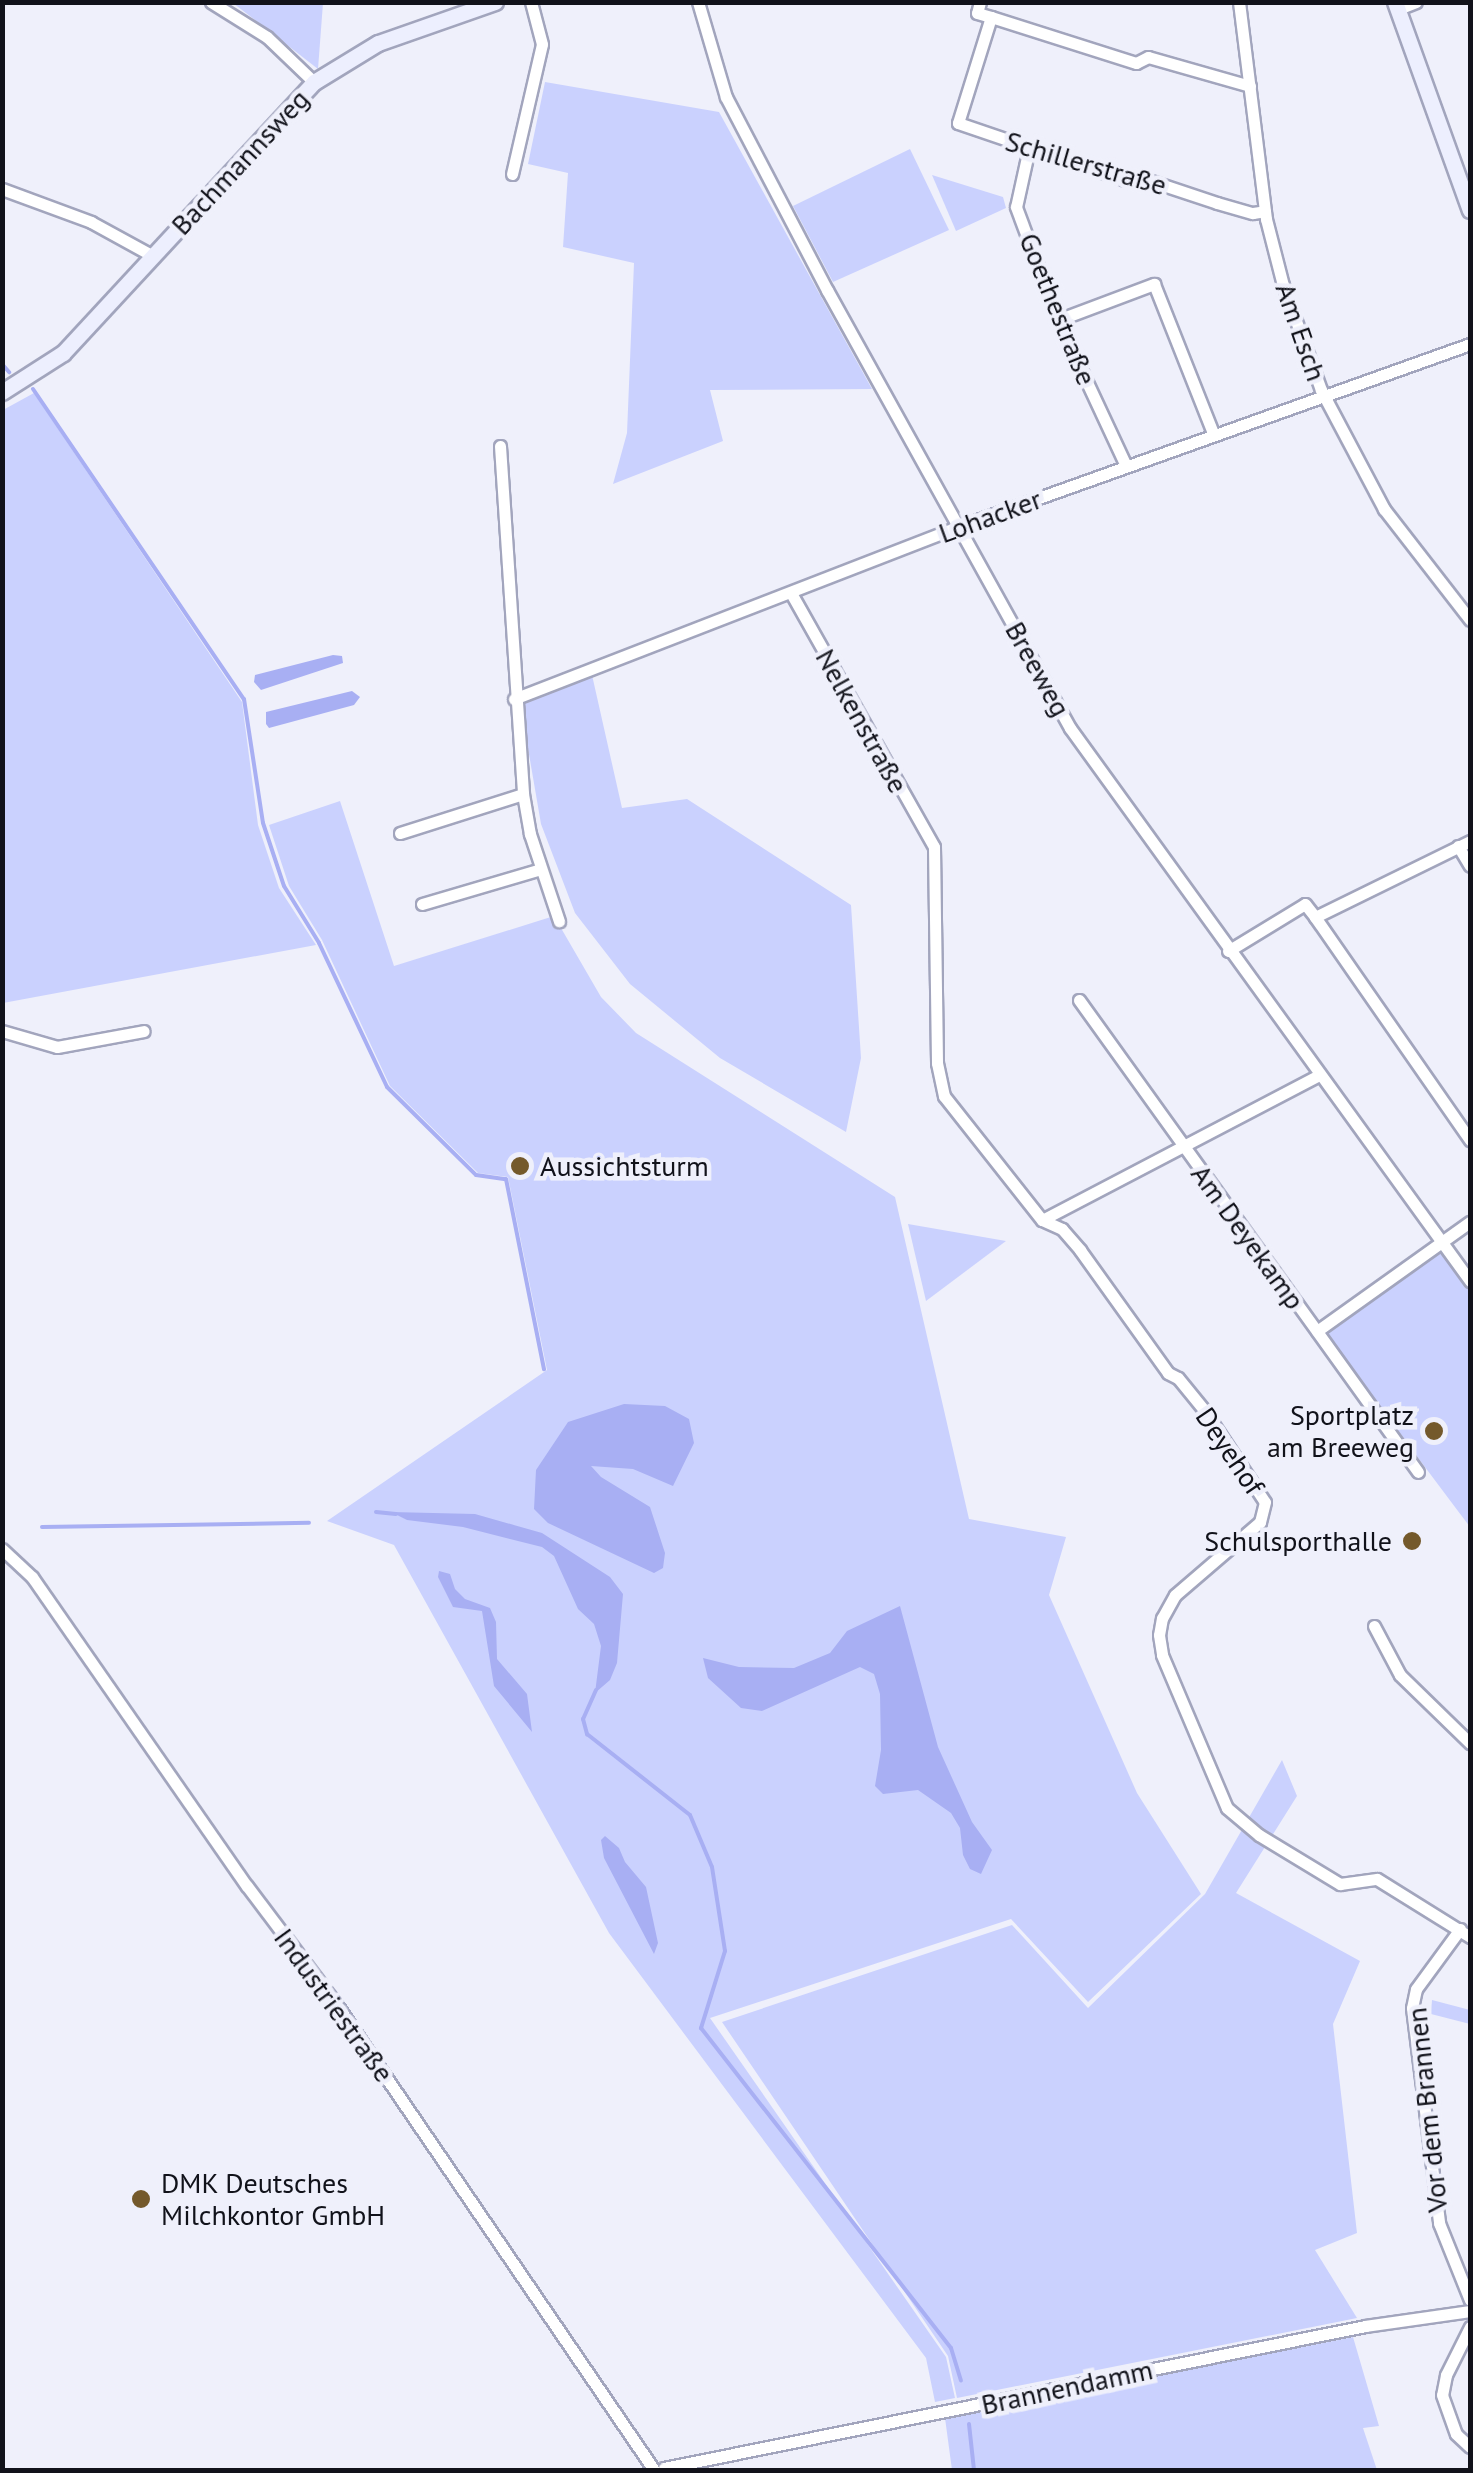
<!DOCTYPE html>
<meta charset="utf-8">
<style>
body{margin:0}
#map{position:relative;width:1473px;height:2473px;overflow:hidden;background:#eff0fb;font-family:"PT Sans",sans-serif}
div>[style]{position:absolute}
.green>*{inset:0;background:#cad1fe}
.water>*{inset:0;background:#a8aff3}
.stream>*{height:4px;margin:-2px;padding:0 2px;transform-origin:2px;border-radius:2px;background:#a8aff3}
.roads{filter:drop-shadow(2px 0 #a2a5bd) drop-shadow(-2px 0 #a2a5bd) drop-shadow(0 2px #a2a5bd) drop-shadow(0 -2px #a2a5bd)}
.street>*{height:11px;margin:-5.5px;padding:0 5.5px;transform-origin:5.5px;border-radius:5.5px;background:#fff}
.secondary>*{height:15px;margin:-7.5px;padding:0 7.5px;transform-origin:7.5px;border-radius:7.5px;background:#edeffe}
.dots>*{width:28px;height:28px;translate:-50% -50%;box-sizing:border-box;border:5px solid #eff0fb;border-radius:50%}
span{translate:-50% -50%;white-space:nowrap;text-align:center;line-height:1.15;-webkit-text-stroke:9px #eff0fb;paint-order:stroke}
.street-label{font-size:28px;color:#11121a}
.poi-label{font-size:28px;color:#11121a}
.left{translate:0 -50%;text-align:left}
.right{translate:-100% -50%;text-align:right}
.frame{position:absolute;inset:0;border:5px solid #11121a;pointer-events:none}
</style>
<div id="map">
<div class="green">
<div style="clip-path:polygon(233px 3px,323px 3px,318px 69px)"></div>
<div style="clip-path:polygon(545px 82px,719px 112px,872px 389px,710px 390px,723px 441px,613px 484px,627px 433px,634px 263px,563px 247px,568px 173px,528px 164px)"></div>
<div style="clip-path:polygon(910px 149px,949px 230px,833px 282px,793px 206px)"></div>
<div style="clip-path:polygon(932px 175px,1003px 197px,1006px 208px,956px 231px)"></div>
<div style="clip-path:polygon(34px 393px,242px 702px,258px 825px,279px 888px,316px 945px,3px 1003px,3px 410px)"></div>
<div style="clip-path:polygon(592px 675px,622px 808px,687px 799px,851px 905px,861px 1058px,846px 1132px,720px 1058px,630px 984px,575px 913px,541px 824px,520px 702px)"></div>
<div style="clip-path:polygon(340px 801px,394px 966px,554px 916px,601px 997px,636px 1033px,895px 1197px,969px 1519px,1066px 1537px,1049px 1595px,1137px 1793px,1201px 1894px,1088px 2002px,1011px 1919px,710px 2018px,946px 2357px,955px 2398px,935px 2402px,926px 2358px,609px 1933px,394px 1545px,327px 1521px,547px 1370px,508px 1177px,478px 1173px,390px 1086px,322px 940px,289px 886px,269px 825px)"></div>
<div style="clip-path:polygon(908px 1224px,1006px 1241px,926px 1301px)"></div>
<div style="clip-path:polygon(1441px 1249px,1470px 1290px,1470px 1527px,1325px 1334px)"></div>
<div style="clip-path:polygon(1282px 1760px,1297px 1796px,1236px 1893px,1360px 1961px,1333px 2024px,1357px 2233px,1315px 2250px,1357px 2318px,957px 2398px,948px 2356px,722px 2022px,1012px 1925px,1088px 2008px,1205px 1894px)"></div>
<div style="clip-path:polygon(1432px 2000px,1470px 2010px,1470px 2024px,1431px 2014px)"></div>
<div style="clip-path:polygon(1353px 2337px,1379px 2426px,1363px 2428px,1377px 2470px,952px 2470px,945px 2418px)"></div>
</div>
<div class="water">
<div style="clip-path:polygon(333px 655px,342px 656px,343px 663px,261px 690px,254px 682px,255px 675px)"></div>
<div style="clip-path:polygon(352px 691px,360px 697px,354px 705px,269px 728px,266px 724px,266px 712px)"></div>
<div style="clip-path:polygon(624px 1404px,665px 1406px,689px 1419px,694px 1443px,673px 1486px,633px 1469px,591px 1466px,601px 1477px,650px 1507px,665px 1553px,663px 1568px,654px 1573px,548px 1523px,534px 1509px,536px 1470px,568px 1422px)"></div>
<div style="clip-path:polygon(391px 1512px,475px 1514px,542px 1533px,610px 1577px,623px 1594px,617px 1663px,610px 1680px,595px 1693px,601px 1646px,594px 1624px,578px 1609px,554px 1556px,542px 1547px,463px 1527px,407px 1520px)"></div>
<div style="clip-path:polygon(439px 1571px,450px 1574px,455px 1589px,465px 1599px,490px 1608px,496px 1622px,497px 1659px,527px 1694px,532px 1732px,494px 1686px,482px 1611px,453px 1607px,438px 1577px)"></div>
<div style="clip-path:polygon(900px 1606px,938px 1747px,972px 1822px,992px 1850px,981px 1874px,970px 1869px,963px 1855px,960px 1828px,951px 1813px,918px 1790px,883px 1794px,875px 1786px,881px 1750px,880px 1694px,874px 1674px,860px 1667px,762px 1711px,741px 1708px,708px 1678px,703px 1658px,739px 1667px,794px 1668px,830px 1653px,847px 1631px)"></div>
<div style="clip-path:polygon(605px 1836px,619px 1848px,625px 1862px,646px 1887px,658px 1943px,654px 1954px,604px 1858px,601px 1840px)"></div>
</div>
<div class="stream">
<div style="left:2px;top:364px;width:11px;rotate:49deg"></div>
<div style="left:33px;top:389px;width:375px;rotate:55.8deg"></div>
<div style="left:244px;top:699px;width:125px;rotate:81.3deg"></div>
<div style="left:263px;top:823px;width:66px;rotate:71.6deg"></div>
<div style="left:284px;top:886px;width:67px;rotate:58.4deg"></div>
<div style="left:319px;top:943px;width:159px;rotate:64.7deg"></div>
<div style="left:387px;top:1087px;width:125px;rotate:44.7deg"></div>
<div style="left:476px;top:1175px;width:30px;rotate:8deg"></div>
<div style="left:506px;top:1179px;width:194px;rotate:78.7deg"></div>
<div style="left:376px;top:1512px;width:20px;rotate:6deg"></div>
<div style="left:42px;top:1527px;width:267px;rotate:-0.9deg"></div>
<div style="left:596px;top:1690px;width:32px;rotate:114deg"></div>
<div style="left:583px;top:1719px;width:16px;rotate:75deg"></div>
<div style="left:587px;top:1734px;width:131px;rotate:38.2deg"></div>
<div style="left:690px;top:1815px;width:56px;rotate:67.1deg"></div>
<div style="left:712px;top:1867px;width:85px;rotate:81.2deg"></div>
<div style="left:725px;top:1951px;width:81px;rotate:107.3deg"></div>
<div style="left:701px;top:2028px;width:406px;rotate:52deg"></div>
<div style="left:951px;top:2348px;width:34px;rotate:73deg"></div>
<div style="left:969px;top:2424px;width:46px;rotate:83.8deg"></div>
</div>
<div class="roads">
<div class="street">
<div style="left:211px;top:2px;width:66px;rotate:32deg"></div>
<div style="left:267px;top:37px;width:65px;rotate:43.8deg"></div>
<div style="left:698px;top:2px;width:99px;rotate:73.6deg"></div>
<div style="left:726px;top:97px;width:218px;rotate:62.4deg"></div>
<div style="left:827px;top:290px;width:501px;rotate:60.98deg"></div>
<div style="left:1070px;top:728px;width:683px;rotate:54.12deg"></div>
<div style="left:980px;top:2px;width:11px;rotate:105deg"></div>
<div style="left:977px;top:13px;width:15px;rotate:16deg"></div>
<div style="left:1239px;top:2px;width:219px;rotate:82.9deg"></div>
<div style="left:1266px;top:219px;width:68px;rotate:75.6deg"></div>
<div style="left:1283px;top:285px;width:112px;rotate:70.1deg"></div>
<div style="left:1321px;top:390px;width:135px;rotate:62.1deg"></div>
<div style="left:1384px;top:509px;width:140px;rotate:52.2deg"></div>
<div style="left:1398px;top:9px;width:19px;rotate:-21deg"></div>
<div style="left:1250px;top:86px;width:106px;rotate:-164.1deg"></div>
<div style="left:1148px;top:57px;width:13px;rotate:153deg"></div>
<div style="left:1136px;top:63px;width:152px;rotate:-162.4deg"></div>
<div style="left:991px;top:17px;width:111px;rotate:107.3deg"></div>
<div style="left:958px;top:123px;width:176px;rotate:18.8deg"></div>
<div style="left:1125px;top:180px;width:14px;rotate:-12deg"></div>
<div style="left:1139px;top:177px;width:82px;rotate:18.4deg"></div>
<div style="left:1217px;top:203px;width:37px;rotate:16deg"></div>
<div style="left:1253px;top:213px;width:12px;rotate:-9deg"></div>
<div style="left:1029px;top:148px;width:60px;rotate:102.4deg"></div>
<div style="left:1016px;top:207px;width:121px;rotate:69.6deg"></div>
<div style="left:1058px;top:320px;width:161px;rotate:65deg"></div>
<div style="left:512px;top:174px;width:133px;rotate:-77deg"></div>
<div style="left:542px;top:44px;width:43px;rotate:-104.7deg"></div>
<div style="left:2px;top:189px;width:95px;rotate:20.3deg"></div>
<div style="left:91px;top:222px;width:71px;rotate:28.7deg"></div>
<div style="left:1058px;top:320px;width:103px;rotate:-20.6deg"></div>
<div style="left:1154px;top:284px;width:160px;rotate:68.4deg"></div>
<div style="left:500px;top:446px;width:349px;rotate:86.2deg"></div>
<div style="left:523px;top:794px;width:41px;rotate:80.1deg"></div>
<div style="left:530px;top:834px;width:92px;rotate:71.6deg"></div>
<div style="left:791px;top:593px;width:291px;rotate:60.6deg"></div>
<div style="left:934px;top:847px;width:216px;rotate:89.2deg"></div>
<div style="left:937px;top:1063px;width:34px;rotate:78deg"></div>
<div style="left:944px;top:1096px;width:158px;rotate:51.7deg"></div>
<div style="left:1042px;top:1220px;width:22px;rotate:24deg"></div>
<div style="left:1062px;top:1229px;width:28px;rotate:49deg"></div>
<div style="left:1080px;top:1250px;width:151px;rotate:54.4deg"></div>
<div style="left:1168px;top:1373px;width:11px;rotate:27deg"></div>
<div style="left:1178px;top:1378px;width:41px;rotate:50.9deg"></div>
<div style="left:1204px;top:1410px;width:110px;rotate:56.5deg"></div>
<div style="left:1265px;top:1502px;width:21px;rotate:104deg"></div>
<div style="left:1260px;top:1522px;width:112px;rotate:139.3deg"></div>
<div style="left:1175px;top:1595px;width:26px;rotate:119deg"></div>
<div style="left:1162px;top:1618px;width:17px;rotate:100deg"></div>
<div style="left:1159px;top:1635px;width:20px;rotate:81deg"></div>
<div style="left:1162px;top:1655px;width:166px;rotate:67deg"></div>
<div style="left:1227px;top:1808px;width:42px;rotate:40.2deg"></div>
<div style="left:1259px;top:1835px;width:95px;rotate:31.2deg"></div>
<div style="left:1340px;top:1884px;width:37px;rotate:-8deg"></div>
<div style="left:1377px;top:1879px;width:110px;rotate:31.9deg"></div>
<div style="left:514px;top:699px;width:478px;rotate:-21.2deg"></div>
<div style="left:960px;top:526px;width:542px;rotate:-19.64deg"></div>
<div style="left:400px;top:833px;width:129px;rotate:-17.6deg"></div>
<div style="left:1458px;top:846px;width:23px;rotate:59deg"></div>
<div style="left:422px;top:904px;width:124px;rotate:-16.4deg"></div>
<div style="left:1315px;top:917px;width:272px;rotate:55.2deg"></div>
<div style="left:1228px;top:951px;width:90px;rotate:-31.4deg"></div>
<div style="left:1305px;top:904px;width:16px;rotate:52deg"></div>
<div style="left:1315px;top:917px;width:173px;rotate:-26.1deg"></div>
<div style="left:1079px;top:1000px;width:581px;rotate:54.31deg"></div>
<div style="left:2px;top:1031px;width:57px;rotate:16.2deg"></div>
<div style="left:57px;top:1047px;width:88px;rotate:-10.4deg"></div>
<div style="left:1042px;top:1220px;width:313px;rotate:-27.6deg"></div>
<div style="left:1317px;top:1331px;width:188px;rotate:-35.5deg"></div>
<div style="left:2px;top:1549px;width:41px;rotate:43deg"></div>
<div style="left:32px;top:1577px;width:376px;rotate:55.2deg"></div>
<div style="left:247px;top:1886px;width:148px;rotate:53deg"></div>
<div style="left:336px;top:2004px;width:564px;rotate:55.69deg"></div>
<div style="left:1374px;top:1626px;width:55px;rotate:62deg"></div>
<div style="left:1400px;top:1675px;width:98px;rotate:44.2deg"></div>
<div style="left:1460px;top:1929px;width:74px;rotate:126.3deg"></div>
<div style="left:1416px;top:1989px;width:19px;rotate:102deg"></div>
<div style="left:1412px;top:2008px;width:217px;rotate:82.8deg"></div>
<div style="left:1439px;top:2223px;width:83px;rotate:68.1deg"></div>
<div style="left:1470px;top:2327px;width:54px;rotate:116.6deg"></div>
<div style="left:1446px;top:2375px;width:20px;rotate:101deg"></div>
<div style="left:1442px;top:2395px;width:41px;rotate:70.3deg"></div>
<div style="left:1456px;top:2434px;width:19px;rotate:43deg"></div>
<div style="left:664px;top:2468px;width:715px;rotate:-11.45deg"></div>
<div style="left:1365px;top:2326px;width:106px;rotate:-8.1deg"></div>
</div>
<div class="secondary">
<div style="left:1395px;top:2px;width:221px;rotate:70.2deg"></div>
<div style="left:2px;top:392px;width:72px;rotate:-32.6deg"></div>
<div style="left:63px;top:353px;width:369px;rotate:-47.2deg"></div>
<div style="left:314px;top:82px;width:75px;rotate:-31.4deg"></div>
<div style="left:378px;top:43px;width:124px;rotate:-19.3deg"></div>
</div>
</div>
<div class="dots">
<div style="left:520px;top:1166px;background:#74592b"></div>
<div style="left:1434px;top:1431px;background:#74592b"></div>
<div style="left:1412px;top:1541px;background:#74592b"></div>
<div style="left:141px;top:2199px;background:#74592b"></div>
</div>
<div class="street-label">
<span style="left:240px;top:162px;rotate:-47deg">Bachmannsweg</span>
<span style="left:1086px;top:163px;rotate:16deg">Schillerstraße</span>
<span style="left:1058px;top:309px;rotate:68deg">Goethestraße</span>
<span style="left:1301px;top:332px;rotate:71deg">Am Esch</span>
<span style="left:990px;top:516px;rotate:-20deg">Lohacker</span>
<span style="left:1038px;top:669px;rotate:61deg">Breeweg</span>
<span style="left:862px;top:721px;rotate:61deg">Nelkenstraße</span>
<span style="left:1248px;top:1237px;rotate:54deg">Am Deyekamp</span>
<span style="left:1230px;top:1451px;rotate:56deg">Deyehof</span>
<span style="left:334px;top:2005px;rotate:54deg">Industriestraße</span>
<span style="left:1427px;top:2110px;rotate:-96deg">Vor dem Brannen</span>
<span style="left:1067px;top:2387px;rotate:-12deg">Brannendamm</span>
</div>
<div class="poi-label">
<span class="left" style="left:540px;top:1166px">Aussichtsturm</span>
<span class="right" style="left:1414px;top:1431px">Sportplatz<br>am Breeweg</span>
<span class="right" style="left:1392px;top:1541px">Schulsporthalle</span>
<span class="left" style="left:161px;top:2199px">DMK Deutsches<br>Milchkontor GmbH</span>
</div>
<div class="frame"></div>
</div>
